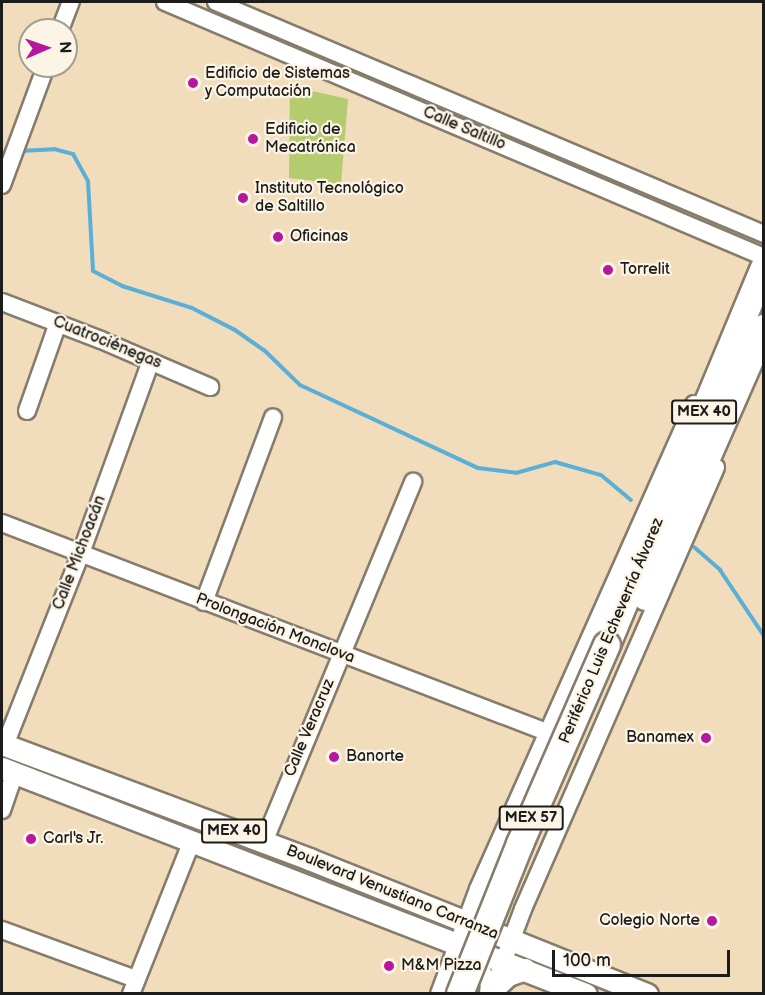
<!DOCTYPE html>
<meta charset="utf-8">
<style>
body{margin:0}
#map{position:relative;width:765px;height:995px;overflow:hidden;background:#f1dcbc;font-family:"Balsamiq Sans",sans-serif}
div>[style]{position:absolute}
.green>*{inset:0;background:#b4cb70}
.stream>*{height:4px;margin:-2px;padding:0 2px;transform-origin:2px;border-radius:2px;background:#5aafd6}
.roads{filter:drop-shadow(2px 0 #867c6c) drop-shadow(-2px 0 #867c6c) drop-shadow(0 2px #867c6c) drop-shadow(0 -2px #867c6c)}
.minor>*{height:16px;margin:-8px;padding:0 8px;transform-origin:8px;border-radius:8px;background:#fff}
.major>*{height:21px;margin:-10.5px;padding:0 10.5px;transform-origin:10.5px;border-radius:10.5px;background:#fff}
.highway>*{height:26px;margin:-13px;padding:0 13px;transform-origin:13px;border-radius:13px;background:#fff}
.bridges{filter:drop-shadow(2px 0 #867c6c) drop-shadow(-2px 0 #867c6c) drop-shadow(0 2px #867c6c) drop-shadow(0 -2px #867c6c)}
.highway-bridge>*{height:26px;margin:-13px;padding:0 13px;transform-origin:13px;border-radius:13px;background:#fff}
.dots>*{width:16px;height:16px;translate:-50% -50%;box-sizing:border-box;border:3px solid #fcf5e5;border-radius:50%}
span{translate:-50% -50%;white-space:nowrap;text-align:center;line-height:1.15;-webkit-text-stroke:4.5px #fcf5e5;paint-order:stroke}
.shield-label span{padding:2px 4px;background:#fcf5e5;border:2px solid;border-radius:4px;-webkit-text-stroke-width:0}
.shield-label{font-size:15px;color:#1c1c1c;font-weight:700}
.poi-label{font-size:16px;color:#1c1c1c}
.left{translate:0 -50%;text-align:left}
.right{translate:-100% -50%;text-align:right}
.street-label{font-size:16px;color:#1c1c1c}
.frame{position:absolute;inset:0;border:3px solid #1c1c1c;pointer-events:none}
.north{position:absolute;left:18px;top:18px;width:60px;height:60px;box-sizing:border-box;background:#fcf5e5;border:2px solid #a29e95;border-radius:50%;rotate:88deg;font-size:16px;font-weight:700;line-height:24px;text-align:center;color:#1c1c1c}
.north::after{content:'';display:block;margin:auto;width:21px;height:27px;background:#b5179e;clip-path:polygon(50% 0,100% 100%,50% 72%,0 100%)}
.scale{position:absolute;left:552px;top:950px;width:178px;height:27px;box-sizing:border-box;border:3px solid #1c1c1c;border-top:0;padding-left:8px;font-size:18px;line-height:21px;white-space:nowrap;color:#1c1c1c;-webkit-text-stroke:4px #fcf5e5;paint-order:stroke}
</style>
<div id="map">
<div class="green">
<div style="clip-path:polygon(290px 86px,348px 99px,341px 184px,289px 178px)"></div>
</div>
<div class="stream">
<div style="left:20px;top:151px;width:34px;rotate:-3deg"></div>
<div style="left:54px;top:149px;width:20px;rotate:15deg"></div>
<div style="left:73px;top:154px;width:31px;rotate:61deg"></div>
<div style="left:88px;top:181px;width:90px;rotate:86.8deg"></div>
<div style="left:93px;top:271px;width:33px;rotate:27deg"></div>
<div style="left:122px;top:286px;width:73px;rotate:17.4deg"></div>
<div style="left:192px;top:308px;width:48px;rotate:27.1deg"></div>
<div style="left:235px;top:330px;width:35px;rotate:35deg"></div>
<div style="left:264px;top:350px;width:50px;rotate:44.2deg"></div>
<div style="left:300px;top:385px;width:196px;rotate:25deg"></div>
<div style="left:478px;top:468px;width:38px;rotate:7deg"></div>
<div style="left:516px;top:473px;width:41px;rotate:-15.8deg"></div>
<div style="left:555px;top:462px;width:48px;rotate:15.8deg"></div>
<div style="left:601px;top:475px;width:39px;rotate:40deg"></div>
<div style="left:694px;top:547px;width:35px;rotate:41deg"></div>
<div style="left:720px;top:570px;width:79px;rotate:56.3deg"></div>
</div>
<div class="roads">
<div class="minor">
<div style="left:165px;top:2px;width:651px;rotate:23.06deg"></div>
<div style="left:216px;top:2px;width:595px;rotate:22.95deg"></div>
<div style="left:60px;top:30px;width:30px;rotate:-69deg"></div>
<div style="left:2px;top:185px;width:127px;rotate:-69.7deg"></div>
<div style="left:2px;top:302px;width:106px;rotate:21deg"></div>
<div style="left:101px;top:340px;width:119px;rotate:23.3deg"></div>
<div style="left:27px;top:411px;width:93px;rotate:-70.6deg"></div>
<div style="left:2px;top:523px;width:586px;rotate:21deg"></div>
<div style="left:204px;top:602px;width:197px;rotate:-69.5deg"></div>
<div style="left:5px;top:745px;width:206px;rotate:-68.4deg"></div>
<div style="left:81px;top:553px;width:204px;rotate:-70deg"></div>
<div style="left:2px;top:810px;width:39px;rotate:-71deg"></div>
<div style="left:264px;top:842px;width:390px;rotate:-67.5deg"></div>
<div style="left:2px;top:930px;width:143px;rotate:20.1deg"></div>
<div style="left:464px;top:965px;width:9px"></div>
<div style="left:473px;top:965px;width:9px;rotate:27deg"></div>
<div style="left:481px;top:969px;width:17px;rotate:62deg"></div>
<div style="left:489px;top:984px;width:10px;rotate:96deg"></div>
<div style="left:499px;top:973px;width:68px;rotate:-69.4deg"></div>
<div style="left:523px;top:909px;width:482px;rotate:-66.4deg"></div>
<div style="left:131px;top:994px;width:165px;rotate:-68.3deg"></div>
<div style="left:439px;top:994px;width:112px;rotate:-69.6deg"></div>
<div style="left:478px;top:889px;width:531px;rotate:-65.99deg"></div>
</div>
<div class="major">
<div style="left:2px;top:744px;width:328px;rotate:20.5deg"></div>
<div style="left:309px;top:859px;width:364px;rotate:21.8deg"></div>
<div style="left:2px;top:768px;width:626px;rotate:21.16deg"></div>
<div style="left:494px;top:988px;width:19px;rotate:-43deg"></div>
<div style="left:508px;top:975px;width:18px;rotate:-19deg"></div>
</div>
<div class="highway">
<div style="left:646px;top:597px;width:294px;rotate:-66.3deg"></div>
<div style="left:607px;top:645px;width:408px;rotate:-67.4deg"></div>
</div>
</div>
<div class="bridges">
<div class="highway-bridge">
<div style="left:460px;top:994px;width:162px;rotate:-68.2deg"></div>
<div style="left:520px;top:844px;width:217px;rotate:-66.4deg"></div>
</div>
</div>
<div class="dots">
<div style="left:193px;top:83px;background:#b5179e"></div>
<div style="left:253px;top:139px;background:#b5179e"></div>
<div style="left:243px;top:198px;background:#b5179e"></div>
<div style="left:278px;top:237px;background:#b5179e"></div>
<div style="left:608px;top:270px;background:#b5179e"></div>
<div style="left:706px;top:738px;background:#b5179e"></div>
<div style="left:334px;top:757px;background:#b5179e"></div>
<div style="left:31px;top:839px;background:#b5179e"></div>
<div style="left:712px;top:921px;background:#b5179e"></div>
<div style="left:389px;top:966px;background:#b5179e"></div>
</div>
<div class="shield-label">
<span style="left:704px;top:412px">MEX 40</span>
<span style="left:531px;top:818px">MEX 57</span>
<span style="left:234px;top:831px">MEX 40</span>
</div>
<div class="poi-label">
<span class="left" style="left:205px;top:83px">Edificio de Sistemas<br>y Computación</span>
<span class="left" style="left:265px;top:139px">Edificio de<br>Mecatrónica</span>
<span class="left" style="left:255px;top:198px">Instituto Tecnológico<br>de Saltillo</span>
<span class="left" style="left:290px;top:237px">Oficinas</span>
<span class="left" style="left:620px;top:270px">Torrelit</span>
<span class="right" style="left:694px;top:738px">Banamex</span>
<span class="left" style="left:346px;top:757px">Banorte</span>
<span class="left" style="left:43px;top:839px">Carl's Jr.</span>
<span class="right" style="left:700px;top:921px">Colegio Norte</span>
<span class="left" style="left:401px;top:966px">M&amp;M Pizza</span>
</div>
<div class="street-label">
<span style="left:464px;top:129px;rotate:23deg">Calle Saltillo</span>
<span style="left:107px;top:343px;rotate:22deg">Cuatrociénegas</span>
<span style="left:80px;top:553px;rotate:-69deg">Calle Michoacán</span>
<span style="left:275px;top:629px;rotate:21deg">Prolongación Monclova</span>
<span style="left:612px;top:631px;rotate:-67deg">Periférico Luis Echeverría Álvarez</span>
<span style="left:310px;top:728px;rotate:-67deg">Calle Veracruz</span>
<span style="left:392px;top:893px;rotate:22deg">Boulevard Venustiano Carranza</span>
</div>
<div class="frame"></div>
<div class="north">N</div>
<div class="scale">100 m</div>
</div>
